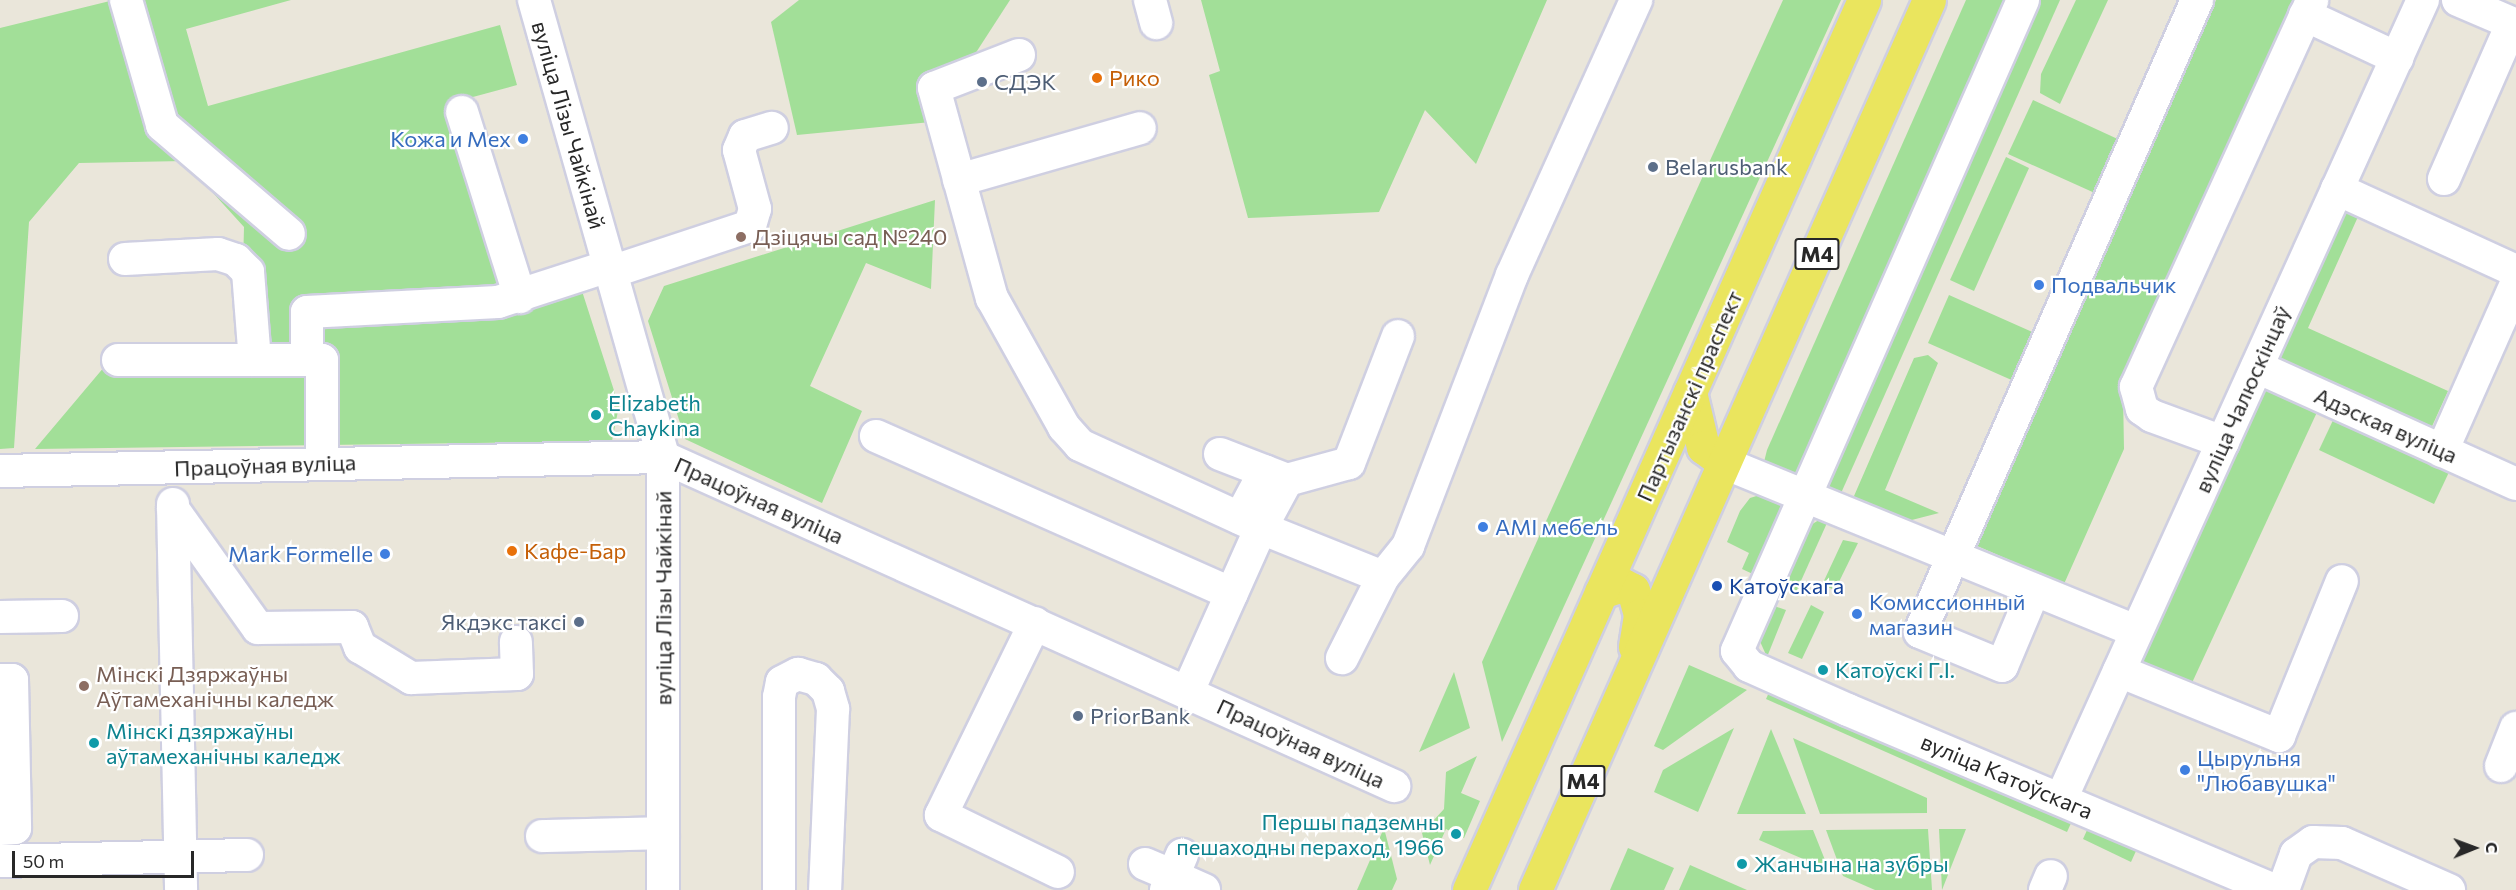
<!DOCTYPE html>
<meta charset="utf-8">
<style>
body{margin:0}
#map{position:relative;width:2516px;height:890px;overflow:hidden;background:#eae6da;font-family:Commissioner,sans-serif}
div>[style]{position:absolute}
.green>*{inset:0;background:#a2df98}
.roads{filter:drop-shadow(2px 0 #cfcfe1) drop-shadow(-2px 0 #cfcfe1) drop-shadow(0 2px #cfcfe1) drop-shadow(0 -2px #cfcfe1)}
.minor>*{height:32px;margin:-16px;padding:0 16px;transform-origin:16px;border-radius:16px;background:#fff}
.major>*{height:33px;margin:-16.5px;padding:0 16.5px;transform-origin:16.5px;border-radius:16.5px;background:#eae55e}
.dots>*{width:16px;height:16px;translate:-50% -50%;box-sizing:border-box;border:3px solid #fff;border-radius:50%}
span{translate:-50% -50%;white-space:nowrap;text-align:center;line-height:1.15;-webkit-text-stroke:4.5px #fff;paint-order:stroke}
.shield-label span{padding:2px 4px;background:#fff;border:2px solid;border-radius:4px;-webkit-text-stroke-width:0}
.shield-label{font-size:21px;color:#282828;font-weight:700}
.food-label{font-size:22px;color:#c56008}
.left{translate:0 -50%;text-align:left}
.service-label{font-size:22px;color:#4e5e75}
.right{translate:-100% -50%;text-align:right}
.street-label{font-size:22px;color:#282828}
.shop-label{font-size:22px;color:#366cbe}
.education-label{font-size:22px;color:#785e54}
.culture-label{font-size:22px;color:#0d838f}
.transit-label{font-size:22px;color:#164399}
.north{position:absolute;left:2444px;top:818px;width:60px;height:60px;-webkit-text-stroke:4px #fff;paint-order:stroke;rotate:89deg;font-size:16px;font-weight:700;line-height:24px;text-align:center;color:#282828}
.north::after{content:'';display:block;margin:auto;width:21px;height:27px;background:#282828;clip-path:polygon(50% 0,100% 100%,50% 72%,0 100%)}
.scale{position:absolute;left:12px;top:851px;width:182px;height:27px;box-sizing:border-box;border:3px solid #282828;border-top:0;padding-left:8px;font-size:18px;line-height:21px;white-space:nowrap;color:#282828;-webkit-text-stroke:4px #fff;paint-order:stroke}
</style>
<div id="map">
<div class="green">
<div style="clip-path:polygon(114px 0,291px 0,186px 29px,208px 106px,500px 25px,517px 85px,458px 101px,515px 283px,572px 260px,619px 406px,612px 441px,35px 449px,121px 347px,241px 347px,244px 227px,184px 161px,79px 163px,29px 222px,14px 448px,0 449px,0 28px)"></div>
<div style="clip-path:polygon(799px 0,1010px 0,931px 122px,797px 135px,771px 22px)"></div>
<div style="clip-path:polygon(1201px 0,1547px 0,1476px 164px,1425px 110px,1379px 212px,1248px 218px,1209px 75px,1220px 71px)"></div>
<div style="clip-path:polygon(1783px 0,1841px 0,1502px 742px,1482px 662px)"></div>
<div style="clip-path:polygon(1966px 0,2007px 0,1805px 462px,1792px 477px,1774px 474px,1764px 462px,1767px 450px)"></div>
<div style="clip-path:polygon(2041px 0,2060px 0,1838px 500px,1827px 490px)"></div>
<div style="clip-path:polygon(2076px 0,2108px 0,2060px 104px,2040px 93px,2041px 74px)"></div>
<div style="clip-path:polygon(2216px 0,2296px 0,2123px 392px,2124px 449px,2064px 584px,1975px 545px)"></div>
<div style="clip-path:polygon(2033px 100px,2122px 141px,2097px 194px,2008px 154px)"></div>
<div style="clip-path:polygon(2006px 157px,2029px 168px,1974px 291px,1950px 280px)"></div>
<div style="clip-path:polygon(935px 200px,931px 289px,866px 263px,810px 386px,862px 411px,822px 503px,685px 439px,648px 321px,664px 286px)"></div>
<div style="clip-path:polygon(2342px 202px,2361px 210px,2308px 328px,2448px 391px,2429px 433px,2271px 361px)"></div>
<div style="clip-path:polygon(1949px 295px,2037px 334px,2016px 382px,1928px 343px)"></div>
<div style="clip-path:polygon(1928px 355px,1938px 363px,1885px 490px,1939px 513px,1904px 522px,1857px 508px,1854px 496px,1914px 358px)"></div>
<div style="clip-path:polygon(2267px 386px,2318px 410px,2191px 685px,2140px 661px)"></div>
<div style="clip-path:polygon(2335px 416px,2450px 470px,2434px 504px,2319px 450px)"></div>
<div style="clip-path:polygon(1763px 494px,1781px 505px,1780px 522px,1755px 575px,1742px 569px,1749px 553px,1727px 542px,1740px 511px,1750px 498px)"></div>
<div style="clip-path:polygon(1819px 520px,1827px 523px,1796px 592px,1781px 584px,1804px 529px)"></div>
<div style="clip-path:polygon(1843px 540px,1858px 543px,1835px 590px,1822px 585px)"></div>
<div style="clip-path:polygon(1771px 605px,1786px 610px,1767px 657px,1758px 637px)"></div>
<div style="clip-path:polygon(1811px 605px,1824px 612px,1802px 659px,1788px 653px)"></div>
<div style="clip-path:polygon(1689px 665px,1747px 690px,1663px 750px,1654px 746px)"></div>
<div style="clip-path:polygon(1454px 672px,1470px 728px,1419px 752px)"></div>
<div style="clip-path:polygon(1771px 688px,2072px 821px,2067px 832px,1766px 699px)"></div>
<div style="clip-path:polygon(1734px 728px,1698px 812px,1654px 792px,1663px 770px)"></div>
<div style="clip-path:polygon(1771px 729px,1806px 814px,1737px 814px)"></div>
<div style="clip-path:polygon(1793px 738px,1927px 798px,1927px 813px,1820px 814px)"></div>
<div style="clip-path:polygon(1477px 756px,1461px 793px,1480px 801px,1464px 838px,1446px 829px,1430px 865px,1422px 833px,1444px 809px,1446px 772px)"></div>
<div style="clip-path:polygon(1384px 828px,1397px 879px,1392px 890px,1357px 890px)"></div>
<div style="clip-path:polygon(2088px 828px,2136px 851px,2131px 862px,2083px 839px)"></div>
<div style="clip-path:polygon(1928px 829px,1932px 890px,1875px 890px,1843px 876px,1826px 830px)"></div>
<div style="clip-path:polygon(1939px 829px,1966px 829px,1942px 890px)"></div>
<div style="clip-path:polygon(1813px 830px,1829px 870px,1759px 840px,1763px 831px)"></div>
<div style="clip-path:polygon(1628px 848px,1674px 868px,1664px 890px,1610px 890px)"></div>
<div style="clip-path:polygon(1690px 865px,1747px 890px,1679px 890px)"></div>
</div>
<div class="roads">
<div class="minor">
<div style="left:126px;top:0;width:130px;rotate:73.9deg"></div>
<div style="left:162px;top:125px;width:167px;rotate:40.6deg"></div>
<div style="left:534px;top:0;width:475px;rotate:74.2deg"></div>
<div style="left:663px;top:457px;width:433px;rotate:90deg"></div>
<div style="left:1150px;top:0;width:24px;rotate:75deg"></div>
<div style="left:2023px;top:0;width:711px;rotate:113.72deg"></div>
<div style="left:1737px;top:651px;width:19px;rotate:51deg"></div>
<div style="left:1749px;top:666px;width:108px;rotate:24deg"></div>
<div style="left:1848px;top:710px;width:463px;rotate:22.9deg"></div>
<div style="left:2458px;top:0;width:63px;rotate:23.3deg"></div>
<div style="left:2305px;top:15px;width:102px;rotate:25.1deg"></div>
<div style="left:1019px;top:55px;width:91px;rotate:158.8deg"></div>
<div style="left:934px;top:88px;width:218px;rotate:74.6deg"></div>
<div style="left:992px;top:298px;width:148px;rotate:60.8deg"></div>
<div style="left:1064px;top:427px;width:24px;rotate:48deg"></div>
<div style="left:1080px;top:445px;width:199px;rotate:24.6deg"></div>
<div style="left:1261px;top:528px;width:55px;rotate:-61.6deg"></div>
<div style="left:1287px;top:480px;width:64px;rotate:-15.3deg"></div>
<div style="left:1349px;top:463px;width:136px;rotate:-68.9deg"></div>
<div style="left:462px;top:112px;width:194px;rotate:72.6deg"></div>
<div style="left:2444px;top:179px;width:169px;rotate:-66.3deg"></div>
<div style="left:959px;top:180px;width:188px;rotate:-16deg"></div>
<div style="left:2337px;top:189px;width:197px;rotate:24.6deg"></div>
<div style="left:125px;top:259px;width:93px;rotate:-3.1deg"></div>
<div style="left:218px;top:254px;width:19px;rotate:18deg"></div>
<div style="left:236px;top:260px;width:17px;rotate:45deg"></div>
<div style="left:248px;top:272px;width:88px;rotate:85.5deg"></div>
<div style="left:611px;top:272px;width:146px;rotate:-18.3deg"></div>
<div style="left:750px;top:226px;width:18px;rotate:-74deg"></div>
<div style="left:755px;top:209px;width:61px;rotate:-105.2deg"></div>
<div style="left:739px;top:150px;width:15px;rotate:-67deg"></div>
<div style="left:745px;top:136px;width:28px;rotate:-17deg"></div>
<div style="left:118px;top:360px;width:204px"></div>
<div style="left:322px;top:360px;width:103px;rotate:90deg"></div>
<div style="left:307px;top:360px;width:48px;rotate:-90deg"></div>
<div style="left:307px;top:312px;width:191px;rotate:-3deg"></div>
<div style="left:498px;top:302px;width:117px;rotate:-18deg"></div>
<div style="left:2257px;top:367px;width:284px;rotate:24.3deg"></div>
<div style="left:876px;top:436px;width:389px;rotate:23.9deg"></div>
<div style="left:2223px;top:442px;width:76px;rotate:-159.9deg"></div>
<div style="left:2152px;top:416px;width:12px;rotate:-145deg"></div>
<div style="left:2142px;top:409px;width:23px;rotate:-105deg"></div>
<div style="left:2136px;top:387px;width:425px;rotate:-65.5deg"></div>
<div style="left:2442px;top:451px;width:183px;rotate:-66.1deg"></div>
<div style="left:1220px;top:454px;width:72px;rotate:21.2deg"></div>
<div style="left:1724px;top:463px;width:442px;rotate:22.2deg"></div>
<div style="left:0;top:471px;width:663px;rotate:-1.21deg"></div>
<div style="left:663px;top:457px;width:802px;rotate:24.23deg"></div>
<div style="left:173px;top:504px;width:386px;rotate:88.8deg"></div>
<div style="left:173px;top:509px;width:146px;rotate:54.5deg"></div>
<div style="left:258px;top:628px;width:94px;rotate:-0.6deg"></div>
<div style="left:352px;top:627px;width:22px;rotate:68deg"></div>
<div style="left:360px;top:647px;width:60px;rotate:31.3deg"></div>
<div style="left:411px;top:678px;width:106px;rotate:-2.2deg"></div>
<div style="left:517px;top:674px;width:32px;rotate:-92deg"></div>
<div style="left:1240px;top:518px;width:53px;rotate:-62deg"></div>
<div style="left:1383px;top:577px;width:40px;rotate:-51deg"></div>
<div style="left:1408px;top:546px;width:290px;rotate:-69deg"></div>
<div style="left:1512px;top:275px;width:302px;rotate:-65.7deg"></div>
<div style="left:2034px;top:590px;width:82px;rotate:112.8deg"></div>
<div style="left:2002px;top:666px;width:89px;rotate:-157.5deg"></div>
<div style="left:1920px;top:632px;width:690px;rotate:-66.33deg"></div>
<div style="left:0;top:617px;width:62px;rotate:-0.9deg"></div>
<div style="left:1035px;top:623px;width:214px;rotate:116.1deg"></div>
<div style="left:941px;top:815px;width:130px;rotate:26deg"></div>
<div style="left:2119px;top:671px;width:173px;rotate:22.1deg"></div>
<div style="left:2279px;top:736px;width:167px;rotate:-67.9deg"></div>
<div style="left:0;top:680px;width:12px"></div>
<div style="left:12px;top:680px;width:148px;rotate:88.8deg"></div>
<div style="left:15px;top:828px;width:15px;rotate:176deg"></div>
<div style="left:1188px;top:691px;width:179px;rotate:-65.9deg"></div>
<div style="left:1261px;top:528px;width:131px;rotate:21.9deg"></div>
<div style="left:1383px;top:577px;width:91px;rotate:116.8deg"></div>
<div style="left:2501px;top:766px;width:41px;rotate:-68.5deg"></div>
<div style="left:2061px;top:799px;width:877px;rotate:-65.63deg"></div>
<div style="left:542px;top:836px;width:121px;rotate:-1.4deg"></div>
<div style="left:0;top:861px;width:247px;rotate:-1.4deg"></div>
<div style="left:1145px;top:864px;width:30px;rotate:23deg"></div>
<div style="left:1173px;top:876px;width:23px;rotate:-67deg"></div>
<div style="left:779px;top:890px;width:193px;rotate:-90deg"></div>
<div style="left:779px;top:697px;width:15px;rotate:-79deg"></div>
<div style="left:782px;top:682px;width:18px;rotate:-27deg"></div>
<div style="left:798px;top:674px;width:19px;rotate:16deg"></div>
<div style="left:816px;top:679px;width:17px;rotate:45deg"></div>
<div style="left:828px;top:691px;width:19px;rotate:74deg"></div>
<div style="left:833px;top:709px;width:181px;rotate:92.5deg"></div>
<div style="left:1166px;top:890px;width:16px;rotate:-63deg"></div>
<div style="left:1173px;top:876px;width:34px;rotate:24deg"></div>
<div style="left:2045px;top:890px;width:15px;rotate:-67deg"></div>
<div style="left:2283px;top:890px;width:38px;rotate:-70deg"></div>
<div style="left:2296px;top:854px;width:21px;rotate:-35deg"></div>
<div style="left:2313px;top:842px;width:29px;rotate:2deg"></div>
<div style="left:2342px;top:843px;width:117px;rotate:23.7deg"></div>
</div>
<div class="major">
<div style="left:1690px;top:392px;width:57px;rotate:76.7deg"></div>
<div style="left:1703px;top:447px;width:26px;rotate:37deg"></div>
<div style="left:1601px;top:592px;width:23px;rotate:-18deg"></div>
<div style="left:1623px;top:585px;width:11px;rotate:27deg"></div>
<div style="left:1633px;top:590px;width:26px;rotate:74deg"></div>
<div style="left:1640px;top:615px;width:32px;rotate:99deg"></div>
<div style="left:1469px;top:890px;width:974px;rotate:-66.07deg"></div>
<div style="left:1535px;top:890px;width:973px;rotate:-66.12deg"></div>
</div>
</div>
<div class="dots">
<div style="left:1097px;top:78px;background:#e8710a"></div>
<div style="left:982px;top:82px;background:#5c6f8a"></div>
<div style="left:523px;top:139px;background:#3f7fe0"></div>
<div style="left:1653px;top:167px;background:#5c6f8a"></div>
<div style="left:741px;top:237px;background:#8d6e63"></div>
<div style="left:2039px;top:285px;background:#3f7fe0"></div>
<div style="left:596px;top:415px;background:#0f9aa8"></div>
<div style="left:1483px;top:527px;background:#3f7fe0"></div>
<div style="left:512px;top:551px;background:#e8710a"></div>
<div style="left:385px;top:554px;background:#3f7fe0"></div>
<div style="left:1717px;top:586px;background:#1a4fb4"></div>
<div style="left:1857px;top:614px;background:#3f7fe0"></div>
<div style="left:579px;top:622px;background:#5c6f8a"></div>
<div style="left:1823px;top:670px;background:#0f9aa8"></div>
<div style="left:84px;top:686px;background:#8d6e63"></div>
<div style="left:1078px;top:716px;background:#5c6f8a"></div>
<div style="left:94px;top:743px;background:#0f9aa8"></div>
<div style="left:2185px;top:770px;background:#3f7fe0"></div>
<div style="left:1456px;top:834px;background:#0f9aa8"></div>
<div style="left:1742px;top:864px;background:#0f9aa8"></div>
</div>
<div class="shield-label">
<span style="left:1817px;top:254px">М4</span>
<span style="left:1583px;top:781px">М4</span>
</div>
<div class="food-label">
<span class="left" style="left:1109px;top:78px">Рико</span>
<span class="left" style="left:524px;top:551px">Кафе-Бар</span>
</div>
<div class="service-label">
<span class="left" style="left:994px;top:82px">СДЭК</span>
<span class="left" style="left:1665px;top:167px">Belarusbank</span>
<span class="right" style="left:567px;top:622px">Якдэкс таксі</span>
<span class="left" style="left:1090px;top:716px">PriorBank</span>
</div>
<div class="street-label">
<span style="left:569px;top:125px;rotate:74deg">вуліца Лізы Чайкінай</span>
<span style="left:1689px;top:396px;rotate:-66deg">Партызанскі праспект</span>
<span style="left:2242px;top:399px;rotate:-66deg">вуліца Чалюскінцаў</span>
<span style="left:2386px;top:425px;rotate:24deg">Адэская вуліца</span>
<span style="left:265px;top:465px;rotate:-2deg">Працоўная вуліца</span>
<span style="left:759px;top:500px;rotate:24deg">Працоўная вуліца</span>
<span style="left:663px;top:598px;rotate:-90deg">вуліца Лізы Чайкінай</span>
<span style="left:1301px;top:743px;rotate:25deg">Працоўная вуліца</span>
<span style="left:2007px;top:776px;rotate:23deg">вуліца Катоўскага</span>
</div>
<div class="shop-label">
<span class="right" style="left:511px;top:139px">Кожа и Мех</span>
<span class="left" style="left:2051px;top:285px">Подвальчик</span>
<span class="left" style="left:1495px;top:527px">AMI мебель</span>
<span class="right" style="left:373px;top:554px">Mark Formelle</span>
<span class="left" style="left:1869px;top:614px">Комиссионный<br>магазин</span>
<span class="left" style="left:2197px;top:770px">Цырульня<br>"Любавушка"</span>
</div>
<div class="education-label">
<span class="left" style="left:753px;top:237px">Дзіцячы сад №240</span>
<span class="left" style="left:96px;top:686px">Мінскі Дзяржаўны<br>Аўтамеханічны каледж</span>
</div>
<div class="culture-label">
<span class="left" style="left:608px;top:415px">Elizabeth<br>Chaykina</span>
<span class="left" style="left:1835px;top:670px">Катоўскі Г.І.</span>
<span class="left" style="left:106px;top:743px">Мінскі дзяржаўны<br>аўтамеханічны каледж</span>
<span class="right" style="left:1444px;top:834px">Першы падземны<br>пешаходны пераход, 1966</span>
<span class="left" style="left:1754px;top:864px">Жанчына на зубры</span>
</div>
<div class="transit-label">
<span class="left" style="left:1729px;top:586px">Катоўскага</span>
</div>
<div class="north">С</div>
<div class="scale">50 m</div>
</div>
